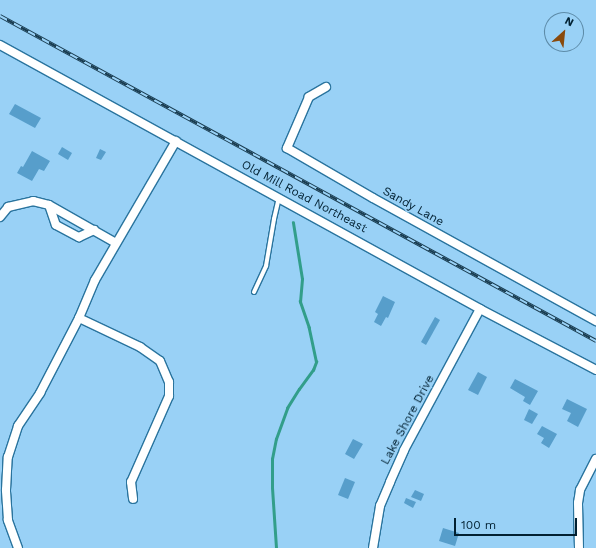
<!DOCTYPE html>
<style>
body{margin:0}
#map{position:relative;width:596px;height:548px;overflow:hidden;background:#99d1f6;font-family:"Work Sans",sans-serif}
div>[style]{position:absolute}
.stream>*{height:2.5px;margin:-1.25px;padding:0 1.25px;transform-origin:1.25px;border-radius:1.25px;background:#329e8a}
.building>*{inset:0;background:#579ecb}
.roads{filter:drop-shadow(1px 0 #2a749e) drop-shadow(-1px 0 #2a749e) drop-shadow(0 1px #2a749e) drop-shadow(0 -1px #2a749e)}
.lane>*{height:4px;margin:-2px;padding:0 2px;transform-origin:2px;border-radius:2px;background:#fff}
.street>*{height:8px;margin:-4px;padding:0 4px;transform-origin:4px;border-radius:4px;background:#fff}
.rail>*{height:4px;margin-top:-2px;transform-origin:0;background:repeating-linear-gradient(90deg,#99d1f6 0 8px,#193c50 0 16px);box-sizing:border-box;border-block:1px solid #193c50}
span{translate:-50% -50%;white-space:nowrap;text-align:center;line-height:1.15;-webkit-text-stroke:3.5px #99d1f6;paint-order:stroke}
.street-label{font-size:12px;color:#022132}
.north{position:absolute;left:544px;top:12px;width:40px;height:40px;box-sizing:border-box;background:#99d1f6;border:1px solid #5d8ba8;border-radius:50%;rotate:27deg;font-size:11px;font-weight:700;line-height:16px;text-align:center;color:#022132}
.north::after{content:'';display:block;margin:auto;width:14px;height:18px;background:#894a0d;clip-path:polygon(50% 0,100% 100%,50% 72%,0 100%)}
.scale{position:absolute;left:454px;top:518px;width:123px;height:18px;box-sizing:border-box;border:2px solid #022132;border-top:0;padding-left:5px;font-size:12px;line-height:14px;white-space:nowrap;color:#022132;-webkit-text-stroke:3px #99d1f6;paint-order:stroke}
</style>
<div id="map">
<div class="stream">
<div style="left:276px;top:548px;width:60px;rotate:-93.8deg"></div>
<div style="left:272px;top:488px;width:29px;rotate:-90deg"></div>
<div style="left:272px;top:459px;width:20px;rotate:-79deg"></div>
<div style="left:276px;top:439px;width:33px;rotate:-70deg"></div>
<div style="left:287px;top:408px;width:22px;rotate:-58deg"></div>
<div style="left:299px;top:389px;width:24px;rotate:-54deg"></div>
<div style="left:313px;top:370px;width:9px;rotate:-69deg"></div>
<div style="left:316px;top:362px;width:35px;rotate:-102deg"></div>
<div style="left:309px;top:328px;width:28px;rotate:-109deg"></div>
<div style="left:300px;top:302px;width:23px;rotate:-85deg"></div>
<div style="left:302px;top:279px;width:57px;rotate:-99.1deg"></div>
</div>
<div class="building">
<div style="clip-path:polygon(15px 104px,41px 118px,35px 128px,9px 114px)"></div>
<div style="clip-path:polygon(62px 147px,72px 153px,68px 160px,58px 154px)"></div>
<div style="clip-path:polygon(100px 149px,106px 152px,101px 160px,96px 158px)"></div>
<div style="clip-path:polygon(32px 151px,50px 161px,44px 171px,39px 169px,32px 181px,17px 173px,21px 166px,23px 167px)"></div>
<div style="clip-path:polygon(383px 296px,395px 302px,388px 318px,386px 317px,381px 326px,374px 322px,378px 314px,375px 312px)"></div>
<div style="clip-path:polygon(435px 317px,440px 320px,426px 345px,421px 342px)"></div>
<div style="clip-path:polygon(478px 372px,487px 377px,478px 395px,468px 390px)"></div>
<div style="clip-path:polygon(515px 379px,538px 391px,530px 405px,523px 401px,525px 397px,510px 388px)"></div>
<div style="clip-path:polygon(567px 399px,587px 409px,578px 427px,567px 421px,571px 413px,562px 409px)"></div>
<div style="clip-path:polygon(529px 409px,538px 414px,532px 424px,524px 420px)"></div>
<div style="clip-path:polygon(542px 426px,557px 434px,549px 448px,541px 443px,544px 438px,537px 434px)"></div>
<div style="clip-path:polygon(353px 439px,363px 444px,354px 459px,345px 454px)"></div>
<div style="clip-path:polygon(345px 478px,355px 482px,348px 499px,338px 495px)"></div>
<div style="clip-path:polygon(415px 490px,424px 494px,421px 501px,411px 497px)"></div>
<div style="clip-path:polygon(406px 498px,416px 502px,413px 508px,404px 503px)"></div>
<div style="clip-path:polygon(443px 528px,459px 533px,455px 546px,439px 541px)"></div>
</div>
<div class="roads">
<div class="lane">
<div style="left:254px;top:292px;width:29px;rotate:-65deg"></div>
<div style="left:266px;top:266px;width:48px;rotate:-80.3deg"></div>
<div style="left:274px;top:219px;width:22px;rotate:-77deg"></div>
</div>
<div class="street">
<div style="left:0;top:45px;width:548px;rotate:28.81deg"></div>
<div style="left:480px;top:309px;width:131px;rotate:27.7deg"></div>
<div style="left:326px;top:87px;width:20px;rotate:150deg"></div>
<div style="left:309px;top:97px;width:56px;rotate:113.3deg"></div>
<div style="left:287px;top:148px;width:99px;rotate:30.2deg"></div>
<div style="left:373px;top:198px;width:255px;rotate:28.9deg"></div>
<div style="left:49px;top:205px;width:21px;rotate:71deg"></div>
<div style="left:56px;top:225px;width:26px;rotate:28deg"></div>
<div style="left:79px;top:237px;width:17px;rotate:-25deg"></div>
<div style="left:0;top:217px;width:13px;rotate:-51deg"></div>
<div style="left:8px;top:207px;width:26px;rotate:-13deg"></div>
<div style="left:33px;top:201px;width:16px;rotate:14deg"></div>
<div style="left:49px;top:205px;width:77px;rotate:29.6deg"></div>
<div style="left:79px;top:318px;width:68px;rotate:25.4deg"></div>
<div style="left:140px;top:347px;width:24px;rotate:35deg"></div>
<div style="left:160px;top:361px;width:23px;rotate:67deg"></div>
<div style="left:169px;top:382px;width:14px;rotate:90deg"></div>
<div style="left:169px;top:396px;width:94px;rotate:113.8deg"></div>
<div style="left:131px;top:482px;width:17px;rotate:83deg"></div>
<div style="left:18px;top:548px;width:30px;rotate:-110deg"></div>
<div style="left:8px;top:520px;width:30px;rotate:-94deg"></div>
<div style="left:6px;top:490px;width:33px;rotate:-87deg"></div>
<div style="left:8px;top:457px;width:33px;rotate:-72deg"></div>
<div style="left:18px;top:426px;width:40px;rotate:-56deg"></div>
<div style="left:40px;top:393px;width:85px;rotate:-62.5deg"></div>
<div style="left:79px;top:318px;width:41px;rotate:-67.2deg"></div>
<div style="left:95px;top:280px;width:161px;rotate:-59.8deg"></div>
<div style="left:373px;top:548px;width:43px;rotate:-80.5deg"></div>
<div style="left:380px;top:506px;width:26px;rotate:-67deg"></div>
<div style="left:390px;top:482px;width:35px;rotate:-66deg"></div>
<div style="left:404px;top:450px;width:160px;rotate:-61.7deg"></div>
<div style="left:579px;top:548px;width:45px;rotate:-91.3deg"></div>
<div style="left:578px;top:503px;width:13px;rotate:-81deg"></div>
<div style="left:580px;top:490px;width:35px;rotate:-63deg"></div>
</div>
</div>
<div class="rail">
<div style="left:0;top:16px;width:679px;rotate:28.6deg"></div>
</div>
<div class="street-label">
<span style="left:304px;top:197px;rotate:28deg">Old Mill Road Northeast</span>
<span style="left:413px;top:207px;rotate:29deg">Sandy Lane</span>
<span style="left:408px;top:420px;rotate:-62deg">Lake Shore Drive</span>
</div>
<div class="north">N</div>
<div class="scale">100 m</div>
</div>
